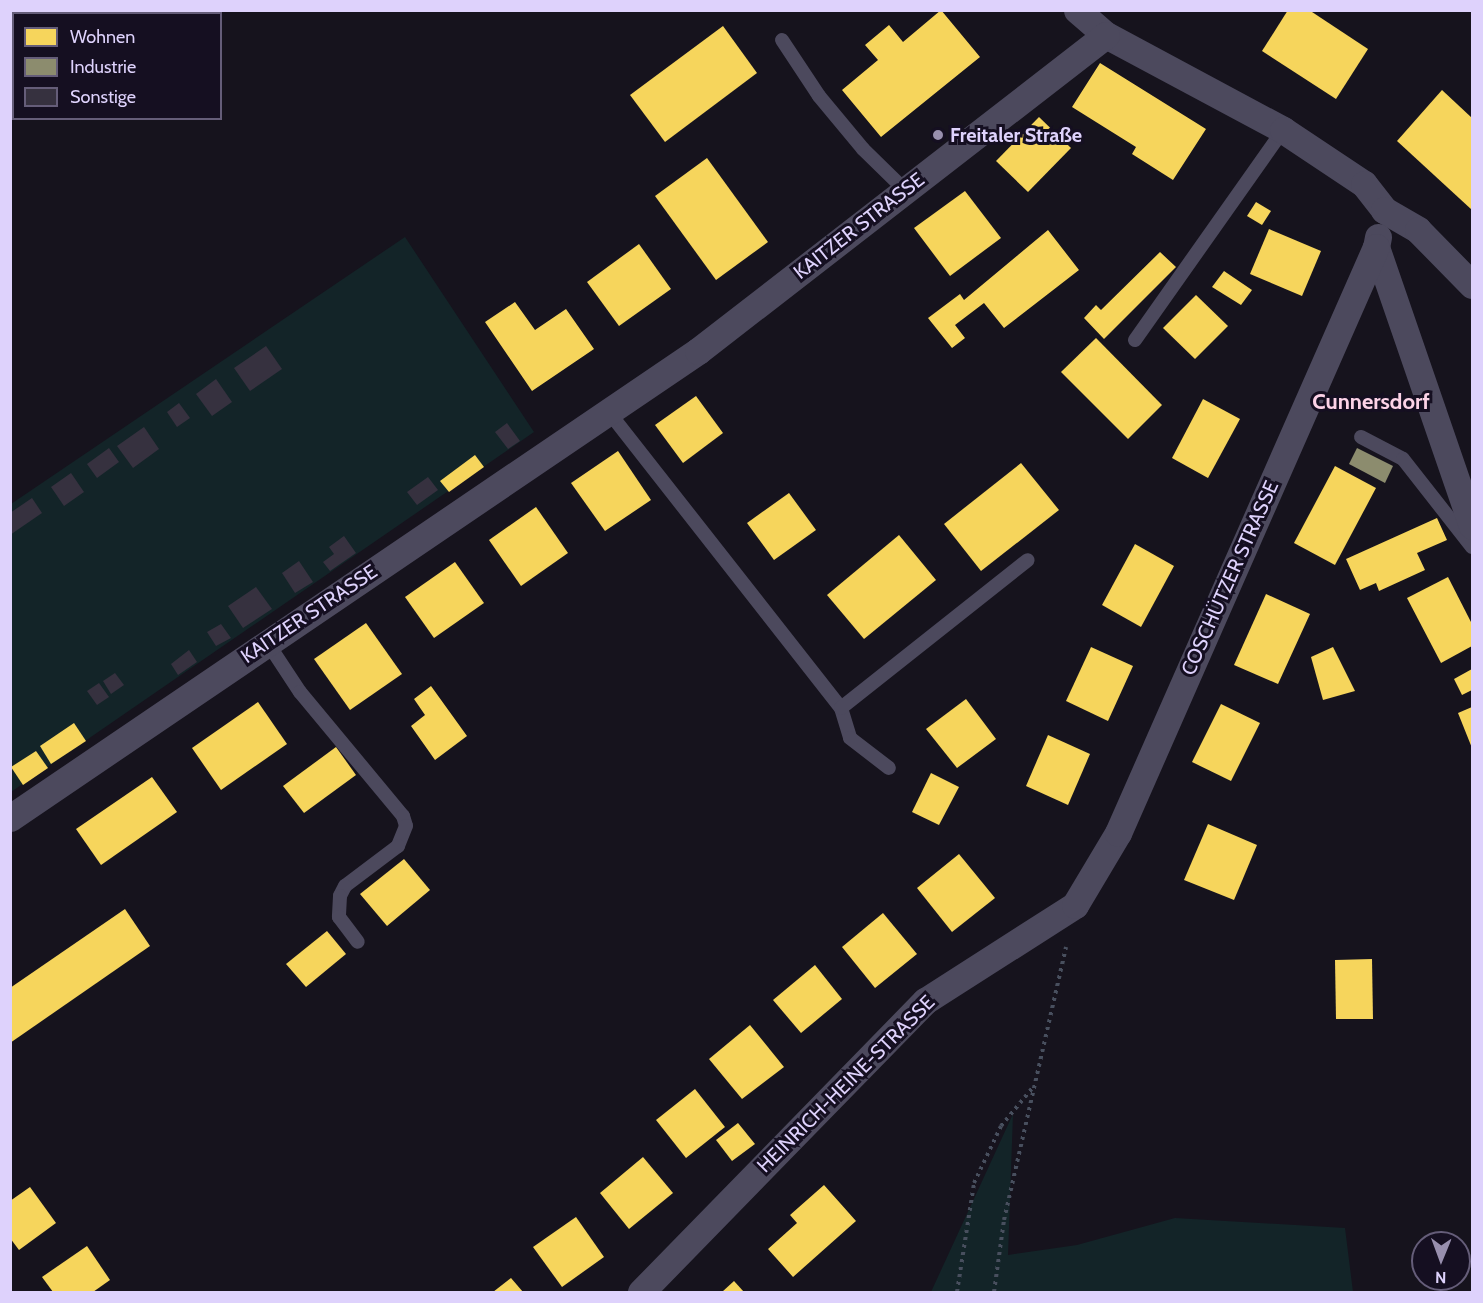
<!DOCTYPE html>
<meta charset="utf-8">
<style>
body{margin:0}
#map{position:relative;width:1483px;height:1303px;overflow:hidden;background:#16131d;font-family:Cabin,sans-serif}
div>[style]{position:absolute}
.green>*{inset:0;background:#132428}
.homes>*{inset:0;background:#f6d55c}
.industry>*{inset:0;background:#8c8c6e}
.building>*{inset:0;background:#36313f}
.path>*{height:4px;margin-top:-2px;transform-origin:0;background:repeating-linear-gradient(90deg,#484f5e 0 3px,transparent 0 7.5px)}
.service>*{height:14px;margin:-7px;padding:0 7px;transform-origin:7px;border-radius:7px;background:#4c495d}
.minor>*{height:27px;margin:-13.5px;padding:0 13.5px;transform-origin:13.5px;border-radius:13.5px;background:#4c495d}
.dots>*{width:16px;height:16px;translate:-50% -50%;box-sizing:border-box;border:3px solid #150f21;border-radius:50%}
span{translate:-50% -50%;white-space:nowrap;text-align:center;line-height:1.15;-webkit-text-stroke:6px #150f21;paint-order:stroke}
.poi-label{font-size:20px;color:#ded2fc;font-weight:700}
.left{translate:0 -50%;text-align:left}
.street-label{font-size:20px;color:#ded2fc}
.quarter-label{font-size:22px;color:#fcd3e7;font-weight:700}
.frame{position:absolute;inset:0;border:12px solid #ded2fc;pointer-events:none}
.legend{position:absolute;left:12px;top:12px;width:210px;height:108px;box-sizing:border-box;background:#150f21;border:2px solid #655d79;margin:0;padding:8px 10px;list-style:none;font-size:18px;color:#ded2fc}
.legend li{display:flex;align-items:center;gap:12px;height:30px}
.legend b{width:30px;border:2px solid #655d79}
.north{position:absolute;left:1411px;top:1231px;width:60px;height:60px;box-sizing:border-box;background:#150f21;border:2px solid #655d79;border-radius:50%;rotate:181deg;font-size:16px;font-weight:700;line-height:24px;text-align:center;color:#ded2fc}
.north::after{content:'';display:block;margin:auto;width:21px;height:27px;background:#988fae;clip-path:polygon(50% 0,100% 100%,50% 72%,0 100%)}
</style>
<div id="map">
<div class="green">
<div style="clip-path:polygon(405px 237px,534px 432px,11px 792px,11px 504px)"></div>
<div style="clip-path:polygon(1013px 1114px,1008px 1255px,1077px 1245px,1175px 1218px,1345px 1228px,1353px 1292px,931px 1292px)"></div>
</div>
<div class="homes">
<div style="clip-path:polygon(941px 10px,980px 57px,881px 137px,842px 90px,878px 60px,865px 45px,889px 25px,903px 42px)"></div>
<div style="clip-path:polygon(1288px 10px,1309px 10px,1368px 49px,1336px 99px,1262px 51px)"></div>
<div style="clip-path:polygon(723px 26px,757px 73px,665px 142px,630px 95px)"></div>
<div style="clip-path:polygon(1100px 63px,1206px 129px,1173px 180px,1132px 154px,1136px 147px,1072px 107px)"></div>
<div style="clip-path:polygon(1442px 90px,1472px 118px,1472px 210px,1397px 141px)"></div>
<div style="clip-path:polygon(1039px 117px,1071px 148px,1028px 192px,996px 161px)"></div>
<div style="clip-path:polygon(707px 158px,768px 242px,716px 280px,655px 196px)"></div>
<div style="clip-path:polygon(965px 191px,1001px 238px,950px 276px,914px 228px)"></div>
<div style="clip-path:polygon(1256px 202px,1271px 211px,1262px 225px,1247px 216px)"></div>
<div style="clip-path:polygon(1269px 229px,1321px 251px,1302px 296px,1250px 274px)"></div>
<div style="clip-path:polygon(1048px 230px,1079px 270px,1004px 328px,984px 303px,955px 325px,965px 338px,952px 348px,928px 318px,960px 294px,964px 300px)"></div>
<div style="clip-path:polygon(639px 244px,671px 289px,619px 326px,587px 282px)"></div>
<div style="clip-path:polygon(1160px 252px,1176px 267px,1104px 339px,1084px 318px,1096px 305px,1101px 310px)"></div>
<div style="clip-path:polygon(1224px 271px,1252px 290px,1241px 305px,1212px 287px)"></div>
<div style="clip-path:polygon(1196px 295px,1228px 326px,1195px 359px,1163px 328px)"></div>
<div style="clip-path:polygon(515px 302px,535px 330px,566px 309px,594px 349px,532px 391px,485px 322px)"></div>
<div style="clip-path:polygon(1096px 338px,1162px 405px,1128px 439px,1061px 372px)"></div>
<div style="clip-path:polygon(696px 396px,723px 433px,683px 463px,655px 425px)"></div>
<div style="clip-path:polygon(1203px 399px,1240px 419px,1208px 478px,1172px 458px)"></div>
<div style="clip-path:polygon(618px 451px,651px 500px,605px 531px,571px 483px)"></div>
<div style="clip-path:polygon(475px 455px,484px 467px,449px 492px,440px 481px)"></div>
<div style="clip-path:polygon(1021px 463px,1059px 510px,981px 571px,944px 524px)"></div>
<div style="clip-path:polygon(1335px 466px,1376px 488px,1335px 565px,1294px 543px)"></div>
<div style="clip-path:polygon(789px 493px,816px 530px,774px 560px,747px 523px)"></div>
<div style="clip-path:polygon(536px 507px,568px 553px,521px 586px,489px 540px)"></div>
<div style="clip-path:polygon(1437px 518px,1447px 540px,1417px 553px,1425px 570px,1379px 591px,1376px 583px,1360px 590px,1346px 559px)"></div>
<div style="clip-path:polygon(899px 535px,936px 580px,864px 639px,827px 595px)"></div>
<div style="clip-path:polygon(1135px 544px,1174px 566px,1141px 627px,1102px 605px)"></div>
<div style="clip-path:polygon(455px 562px,484px 603px,434px 638px,405px 597px)"></div>
<div style="clip-path:polygon(1448px 577px,1472px 624px,1472px 646px,1441px 663px,1407px 598px)"></div>
<div style="clip-path:polygon(1266px 594px,1310px 614px,1278px 684px,1234px 665px)"></div>
<div style="clip-path:polygon(366px 623px,402px 674px,350px 710px,314px 659px)"></div>
<div style="clip-path:polygon(1091px 647px,1133px 666px,1108px 721px,1066px 701px)"></div>
<div style="clip-path:polygon(1333px 647px,1355px 691px,1323px 700px,1311px 657px)"></div>
<div style="clip-path:polygon(1472px 669px,1472px 690px,1462px 695px,1454px 679px)"></div>
<div style="clip-path:polygon(431px 686px,467px 736px,435px 760px,411px 726px,425px 715px,414px 699px)"></div>
<div style="clip-path:polygon(966px 699px,996px 739px,957px 768px,926px 729px)"></div>
<div style="clip-path:polygon(258px 702px,287px 744px,221px 790px,192px 748px)"></div>
<div style="clip-path:polygon(1221px 704px,1260px 723px,1231px 781px,1192px 762px)"></div>
<div style="clip-path:polygon(1472px 707px,1472px 748px,1458px 713px)"></div>
<div style="clip-path:polygon(74px 723px,86px 741px,51px 764px,40px 746px)"></div>
<div style="clip-path:polygon(1048px 735px,1090px 754px,1068px 805px,1026px 786px)"></div>
<div style="clip-path:polygon(336px 747px,356px 775px,304px 813px,283px 786px)"></div>
<div style="clip-path:polygon(36px 751px,48px 768px,23px 785px,11px 767px)"></div>
<div style="clip-path:polygon(931px 773px,959px 787px,939px 825px,912px 812px)"></div>
<div style="clip-path:polygon(152px 777px,177px 812px,101px 865px,76px 829px)"></div>
<div style="clip-path:polygon(1208px 824px,1257px 845px,1234px 900px,1184px 880px)"></div>
<div style="clip-path:polygon(959px 854px,995px 898px,952px 932px,917px 888px)"></div>
<div style="clip-path:polygon(404px 859px,430px 890px,387px 926px,360px 894px)"></div>
<div style="clip-path:polygon(125px 909px,150px 946px,10px 1043px,10px 988px)"></div>
<div style="clip-path:polygon(883px 913px,917px 954px,875px 988px,842px 947px)"></div>
<div style="clip-path:polygon(327px 931px,346px 954px,306px 987px,286px 964px)"></div>
<div style="clip-path:polygon(1372px 959px,1373px 1019px,1336px 1019px,1335px 960px)"></div>
<div style="clip-path:polygon(815px 965px,842px 999px,801px 1033px,773px 1000px)"></div>
<div style="clip-path:polygon(750px 1025px,784px 1067px,742px 1099px,709px 1059px)"></div>
<div style="clip-path:polygon(695px 1089px,725px 1127px,686px 1158px,656px 1120px)"></div>
<div style="clip-path:polygon(738px 1123px,755px 1144px,732px 1161px,716px 1140px)"></div>
<div style="clip-path:polygon(643px 1157px,673px 1193px,629px 1229px,600px 1193px)"></div>
<div style="clip-path:polygon(824px 1185px,856px 1221px,793px 1277px,768px 1249px,797px 1223px,790px 1215px)"></div>
<div style="clip-path:polygon(30px 1187px,56px 1223px,19px 1250px,10px 1238px,10px 1201px)"></div>
<div style="clip-path:polygon(576px 1217px,604px 1257px,562px 1287px,533px 1247px)"></div>
<div style="clip-path:polygon(87px 1246px,110px 1280px,93px 1292px,53px 1292px,42px 1277px)"></div>
<div style="clip-path:polygon(511px 1278px,523px 1292px,493px 1292px)"></div>
<div style="clip-path:polygon(734px 1281px,744px 1292px,722px 1292px)"></div>
</div>
<div class="industry">
<div style="clip-path:polygon(1357px 448px,1393px 466px,1385px 483px,1349px 464px)"></div>
</div>
<div class="building">
<div style="clip-path:polygon(266px 346px,282px 369px,250px 391px,234px 368px)"></div>
<div style="clip-path:polygon(216px 379px,232px 402px,212px 416px,196px 394px)"></div>
<div style="clip-path:polygon(179px 403px,190px 418px,177px 427px,167px 412px)"></div>
<div style="clip-path:polygon(507px 423px,520px 441px,508px 449px,495px 432px)"></div>
<div style="clip-path:polygon(144px 427px,159px 449px,133px 468px,117px 446px)"></div>
<div style="clip-path:polygon(109px 448px,119px 462px,97px 478px,87px 464px)"></div>
<div style="clip-path:polygon(71px 473px,84px 492px,64px 506px,51px 487px)"></div>
<div style="clip-path:polygon(428px 477px,438px 490px,417px 505px,407px 492px)"></div>
<div style="clip-path:polygon(32px 498px,42px 513px,10px 535px,10px 513px)"></div>
<div style="clip-path:polygon(344px 536px,356px 553px,330px 571px,323px 562px,334px 554px,329px 547px)"></div>
<div style="clip-path:polygon(299px 561px,313px 582px,295px 593px,282px 573px)"></div>
<div style="clip-path:polygon(256px 587px,272px 609px,243px 628px,228px 606px)"></div>
<div style="clip-path:polygon(221px 624px,231px 638px,216px 646px,207px 632px)"></div>
<div style="clip-path:polygon(189px 650px,197px 662px,178px 675px,171px 664px)"></div>
<div style="clip-path:polygon(115px 673px,124px 685px,111px 694px,103px 681px)"></div>
<div style="clip-path:polygon(99px 683px,109px 697px,97px 705px,87px 691px)"></div>
</div>
<div class="path">
<div style="left:957px;top:1292px;width:110px;rotate:-81.1deg"></div>
<div style="left:974px;top:1183px;width:63px;rotate:-64.7deg"></div>
<div style="left:1001px;top:1126px;width:52px;rotate:-50.5deg"></div>
<div style="left:994px;top:1292px;width:73px;rotate:-82.1deg"></div>
<div style="left:1004px;top:1220px;width:280px;rotate:-77.2deg"></div>
</div>
<div class="service">
<div style="left:782px;top:40px;width:67px;rotate:56.5deg"></div>
<div style="left:819px;top:96px;width:69px;rotate:50.3deg"></div>
<div style="left:863px;top:149px;width:60px;rotate:44.3deg"></div>
<div style="left:1135px;top:340px;width:257px;rotate:-54.8deg"></div>
<div style="left:608px;top:411px;width:377px;rotate:51.9deg"></div>
<div style="left:841px;top:708px;width:31px;rotate:73deg"></div>
<div style="left:850px;top:738px;width:49px;rotate:37.6deg"></div>
<div style="left:1361px;top:437px;width:47px;rotate:27.6deg"></div>
<div style="left:1403px;top:459px;width:112px;rotate:51.9deg"></div>
<div style="left:267px;top:642px;width:60px;rotate:56.6deg"></div>
<div style="left:300px;top:692px;width:161px;rotate:50.3deg"></div>
<div style="left:403px;top:816px;width:10px;rotate:73deg"></div>
<div style="left:406px;top:826px;width:22px;rotate:112deg"></div>
<div style="left:398px;top:846px;width:66px;rotate:143deg"></div>
<div style="left:345px;top:886px;width:11px;rotate:117deg"></div>
<div style="left:340px;top:896px;width:21px;rotate:93deg"></div>
<div style="left:339px;top:917px;width:31px;rotate:53deg"></div>
<div style="left:841px;top:708px;width:238px;rotate:-38.4deg"></div>
</div>
<div class="minor">
<div style="left:1077px;top:10px;width:38px;rotate:41deg"></div>
<div style="left:1106px;top:35px;width:201px;rotate:28.2deg"></div>
<div style="left:1283px;top:130px;width:97px;rotate:33.7deg"></div>
<div style="left:1364px;top:184px;width:33px;rotate:52deg"></div>
<div style="left:1384px;top:210px;width:39px;rotate:30deg"></div>
<div style="left:1418px;top:230px;width:77px;rotate:45.5deg"></div>
<div style="left:1378px;top:237px;width:10px;rotate:101deg"></div>
<div style="left:1376px;top:247px;width:295px;rotate:71deg"></div>
<div style="left:10px;top:818px;width:832px;rotate:-34.17deg"></div>
<div style="left:698px;top:351px;width:516px;rotate:-37.76deg"></div>
<div style="left:641px;top:1292px;width:407px;rotate:-45.7deg"></div>
<div style="left:925px;top:1001px;width:178px;rotate:-32.6deg"></div>
<div style="left:1075px;top:905px;width:84px;rotate:-59.2deg"></div>
<div style="left:1118px;top:833px;width:640px;rotate:-66.24deg"></div>
</div>
<div class="dots">
<div style="left:938px;top:135px;background:#988fae"></div>
</div>
<div class="poi-label">
<span class="left" style="left:950px;top:135px">Freitaler Straße</span>
</div>
<div class="street-label">
<span style="left:859px;top:226px;rotate:-38deg">KAITZER STRASSE</span>
<span style="left:1230px;top:578px;rotate:-66deg">COSCHÜTZER STRASSE</span>
<span style="left:309px;top:614px;rotate:-34deg">KAITZER STRASSE</span>
<span style="left:846px;top:1084px;rotate:-45deg">HEINRICH-HEINE-STRASSE</span>
</div>
<div class="quarter-label">
<span style="left:1371px;top:402px">Cunnersdorf</span>
</div>
<div class="frame"></div>
<ul class="legend">
<li><b style="height:16px;background:#f6d55c"></b>Wohnen</li>
<li><b style="height:16px;background:#8c8c6e"></b>Industrie</li>
<li><b style="height:16px;background:#36313f"></b>Sonstige</li>
</ul>
<div class="north">N</div>
</div>
